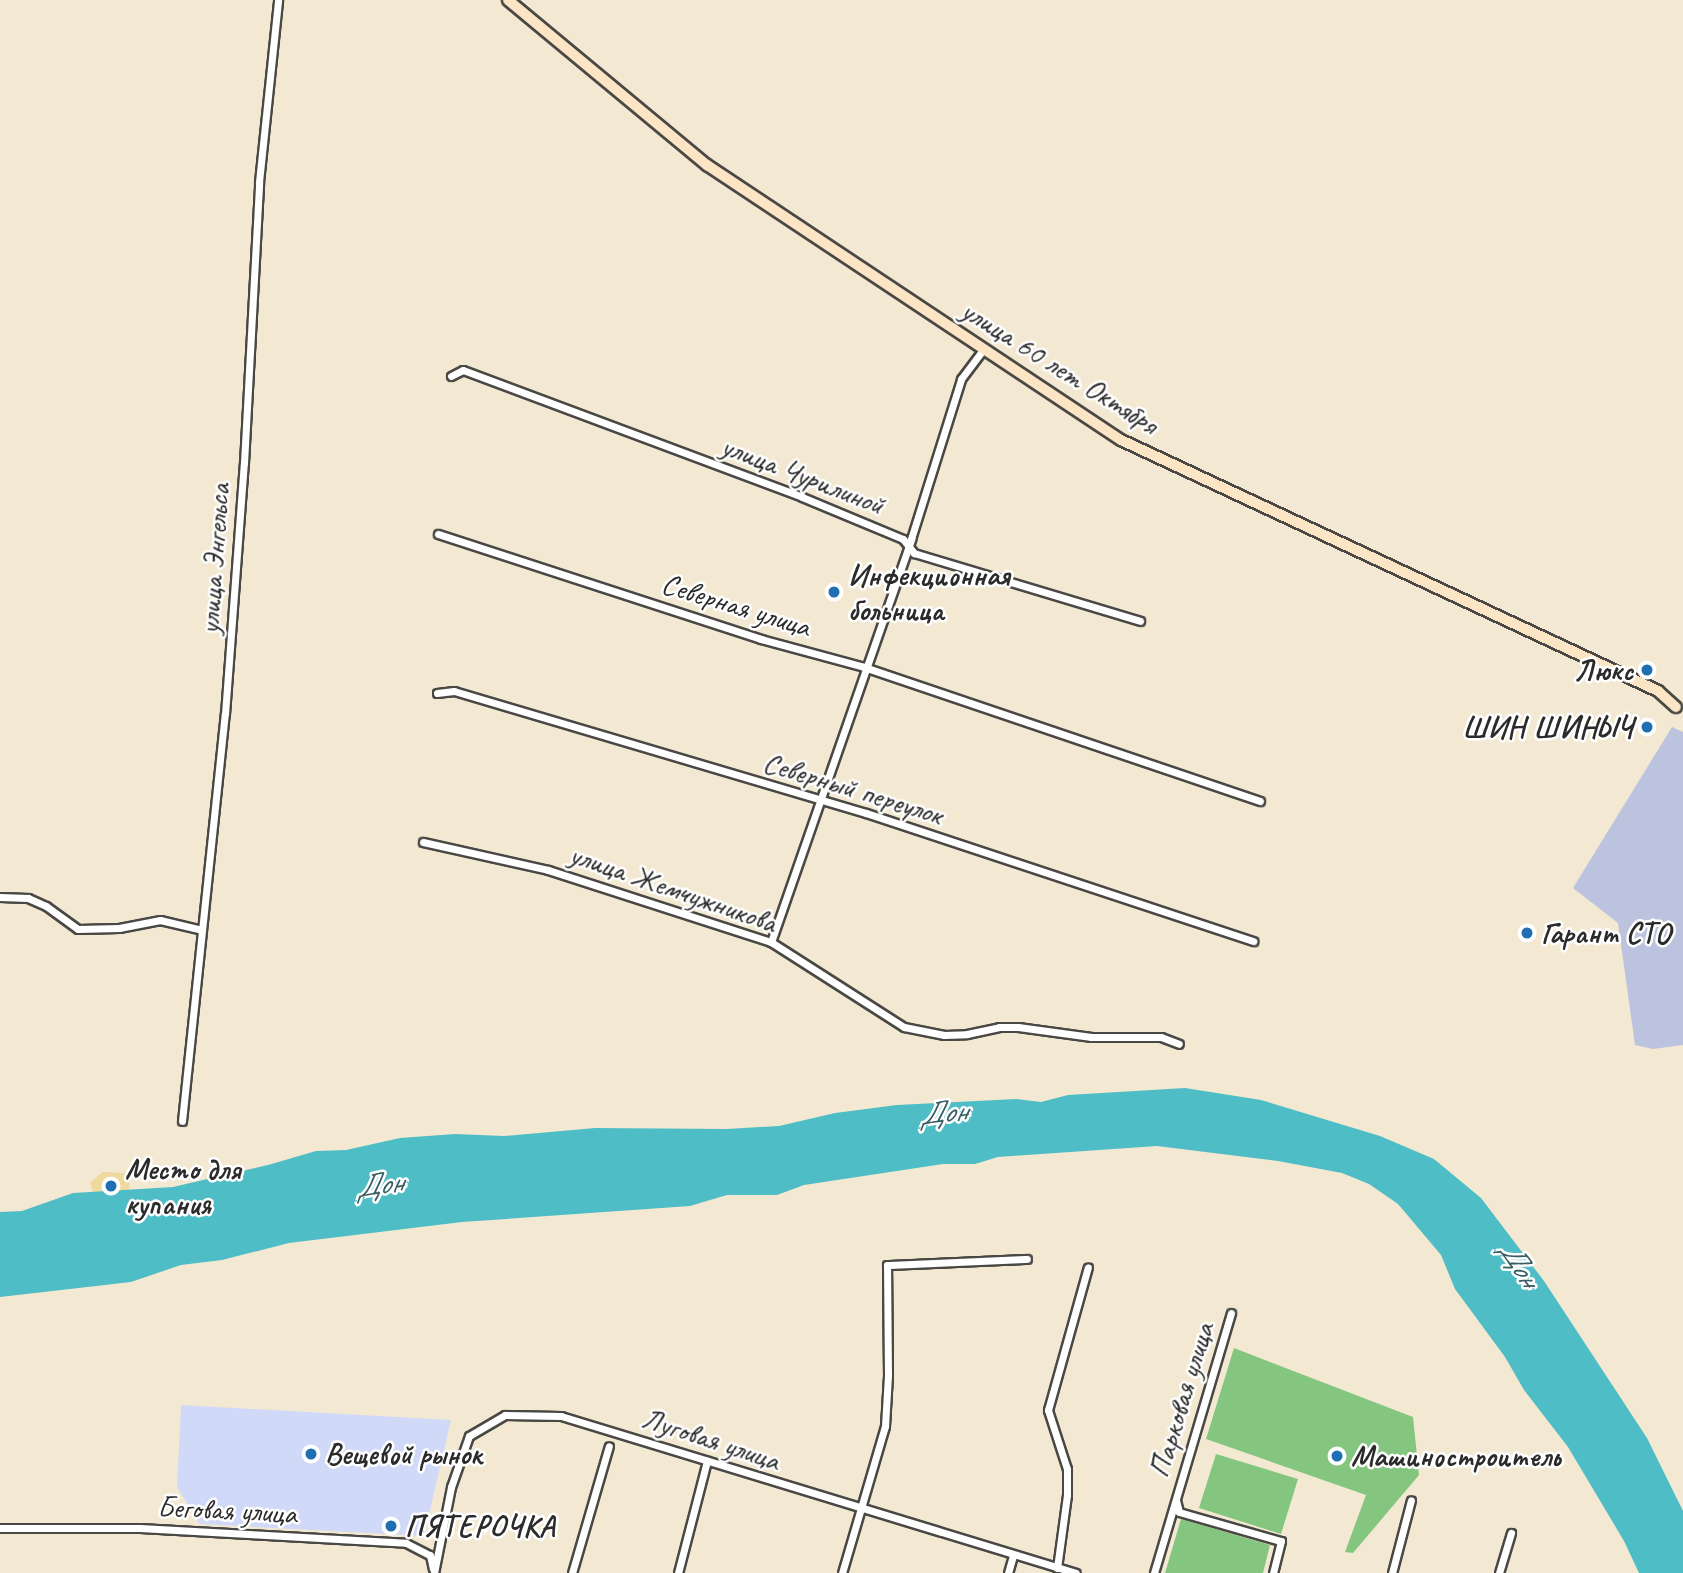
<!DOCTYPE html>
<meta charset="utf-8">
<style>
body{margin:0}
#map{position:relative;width:1683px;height:1573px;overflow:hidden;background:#f3e9d2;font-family:Caveat,sans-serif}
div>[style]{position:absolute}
.built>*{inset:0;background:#d1d9f9}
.industrial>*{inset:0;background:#bbc3de}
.green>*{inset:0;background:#84c67f}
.sand>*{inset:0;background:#eeda9e}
.water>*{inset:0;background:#4fbdc6}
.roads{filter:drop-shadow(2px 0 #494844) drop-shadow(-2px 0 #494844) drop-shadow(0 2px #494844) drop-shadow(0 -2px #494844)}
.street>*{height:7px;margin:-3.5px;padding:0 3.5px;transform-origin:3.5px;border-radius:3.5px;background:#fff}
.secondary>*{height:10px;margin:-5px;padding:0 5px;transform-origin:5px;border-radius:5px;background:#fce5c4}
.dots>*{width:19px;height:19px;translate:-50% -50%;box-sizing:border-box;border:4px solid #fff;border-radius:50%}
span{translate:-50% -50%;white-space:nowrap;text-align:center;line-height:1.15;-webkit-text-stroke:5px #fff;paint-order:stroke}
.street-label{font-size:30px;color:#2b2b2b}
.poi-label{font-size:30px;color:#2b2b2b;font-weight:700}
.left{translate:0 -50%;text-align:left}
.right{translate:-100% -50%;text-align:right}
.water-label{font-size:32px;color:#385e61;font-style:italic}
</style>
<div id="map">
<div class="built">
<div style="clip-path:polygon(181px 1405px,451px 1420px,424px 1536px,200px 1524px,177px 1487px)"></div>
</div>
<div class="industrial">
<div style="clip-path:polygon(1672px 727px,1683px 732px,1683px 1045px,1653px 1049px,1635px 1045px,1618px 923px,1573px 888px)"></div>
</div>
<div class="green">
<div style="clip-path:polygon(1234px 1348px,1413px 1417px,1419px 1475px,1353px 1553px,1345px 1552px,1366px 1495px,1206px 1439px)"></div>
<div style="clip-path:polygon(1216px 1454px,1298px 1479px,1281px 1534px,1199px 1508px)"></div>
<div style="clip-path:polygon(1181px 1519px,1270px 1545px,1263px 1573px,1165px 1573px)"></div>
</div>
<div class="sand">
<div style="clip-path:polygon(103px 1172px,127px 1173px,131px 1176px,128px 1194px,94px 1196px,90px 1182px)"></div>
</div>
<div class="water">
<div style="clip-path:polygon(1185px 1088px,1261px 1100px,1380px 1136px,1434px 1159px,1481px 1198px,1544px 1281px,1647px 1438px,1683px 1511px,1683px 1573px,1639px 1573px,1624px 1541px,1568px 1447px,1524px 1390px,1505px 1357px,1455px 1289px,1441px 1255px,1398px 1204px,1369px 1184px,1342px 1173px,1278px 1161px,1157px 1146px,998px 1157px,975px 1164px,943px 1164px,804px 1185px,777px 1195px,727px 1195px,690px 1206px,462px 1222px,289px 1243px,222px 1260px,181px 1265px,131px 1282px,0 1297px,0 1212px,22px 1211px,73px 1193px,173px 1187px,268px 1165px,316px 1151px,346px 1150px,400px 1138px,455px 1134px,504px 1136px,595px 1128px,727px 1129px,779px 1126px,835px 1113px,897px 1105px,1016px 1099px,1041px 1102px,1068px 1095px)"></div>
</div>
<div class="roads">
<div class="street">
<div style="left:451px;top:376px;width:13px;rotate:-27deg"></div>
<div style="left:463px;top:370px;width:362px;rotate:20.5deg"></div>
<div style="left:802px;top:497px;width:109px;rotate:22.6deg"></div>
<div style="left:903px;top:539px;width:18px;rotate:52deg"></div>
<div style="left:914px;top:553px;width:236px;rotate:16.7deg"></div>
<div style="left:438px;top:534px;width:340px;rotate:18deg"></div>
<div style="left:761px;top:639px;width:107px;rotate:15.2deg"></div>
<div style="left:864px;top:667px;width:418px;rotate:18.7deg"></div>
<div style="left:437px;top:693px;width:17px;rotate:-7deg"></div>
<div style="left:454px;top:691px;width:430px;rotate:16.5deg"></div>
<div style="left:866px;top:813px;width:408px;rotate:18.3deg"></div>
<div style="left:423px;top:842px;width:128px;rotate:12.6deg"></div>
<div style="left:548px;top:870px;width:234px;rotate:17.9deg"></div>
<div style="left:771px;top:942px;width:158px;rotate:32.6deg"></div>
<div style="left:904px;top:1027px;width:41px;rotate:11.3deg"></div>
<div style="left:944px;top:1035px;width:23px;rotate:-2deg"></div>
<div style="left:967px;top:1034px;width:33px;rotate:-12deg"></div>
<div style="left:999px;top:1027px;width:19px"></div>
<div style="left:1018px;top:1027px;width:74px;rotate:7.8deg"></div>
<div style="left:1091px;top:1037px;width:70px"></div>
<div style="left:1161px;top:1037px;width:19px;rotate:21deg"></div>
<div style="left:0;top:897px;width:28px;rotate:2deg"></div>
<div style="left:28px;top:898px;width:20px;rotate:24deg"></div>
<div style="left:46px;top:906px;width:39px;rotate:36deg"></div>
<div style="left:78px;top:929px;width:41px;rotate:-1.4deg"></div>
<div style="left:119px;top:928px;width:42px;rotate:-11deg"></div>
<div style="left:160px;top:920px;width:43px;rotate:13.4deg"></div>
<div style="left:771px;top:942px;width:427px;rotate:-70.8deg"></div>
<div style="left:911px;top:539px;width:168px;rotate:-72.6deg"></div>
<div style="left:961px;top:379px;width:38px;rotate:-53deg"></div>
<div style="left:182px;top:1121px;width:409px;rotate:-84deg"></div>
<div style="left:225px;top:714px;width:252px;rotate:-85.7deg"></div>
<div style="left:244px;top:463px;width:281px;rotate:-86.9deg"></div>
<div style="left:259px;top:182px;width:183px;rotate:-84deg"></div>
<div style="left:1176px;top:1500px;width:12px;rotate:76deg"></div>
<div style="left:1179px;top:1512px;width:106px;rotate:15.9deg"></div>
<div style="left:1281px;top:1541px;width:33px;rotate:104deg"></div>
<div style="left:0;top:1528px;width:140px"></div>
<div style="left:140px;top:1528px;width:266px;rotate:3.2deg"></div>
<div style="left:406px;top:1543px;width:27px;rotate:27deg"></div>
<div style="left:430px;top:1555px;width:14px;rotate:78deg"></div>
<div style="left:1057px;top:1568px;width:74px;rotate:-82.2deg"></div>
<div style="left:1067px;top:1495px;width:26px;rotate:-90deg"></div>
<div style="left:1067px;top:1469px;width:62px;rotate:-107.9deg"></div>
<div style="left:1048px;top:1410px;width:148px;rotate:-74.4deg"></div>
<div style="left:434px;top:1573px;width:88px;rotate:-78.8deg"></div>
<div style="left:451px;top:1487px;width:54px;rotate:-70.6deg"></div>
<div style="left:469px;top:1436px;width:42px;rotate:-30.3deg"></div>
<div style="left:505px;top:1415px;width:56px;rotate:1deg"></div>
<div style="left:561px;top:1416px;width:538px;rotate:16.95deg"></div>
<div style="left:572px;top:1573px;width:132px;rotate:-73.8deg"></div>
<div style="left:678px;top:1573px;width:116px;rotate:-75.5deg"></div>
<div style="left:842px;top:1573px;width:153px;rotate:-73.7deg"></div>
<div style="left:885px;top:1426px;width:51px;rotate:-86.6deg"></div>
<div style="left:888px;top:1375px;width:110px;rotate:-90.5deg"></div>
<div style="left:887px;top:1265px;width:140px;rotate:-2.5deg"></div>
<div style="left:1008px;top:1573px;width:19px;rotate:-74deg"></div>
<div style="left:1154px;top:1573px;width:271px;rotate:-73.5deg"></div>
<div style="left:1392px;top:1573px;width:75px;rotate:-75.4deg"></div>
<div style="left:1499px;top:1573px;width:42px;rotate:-73.3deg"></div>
</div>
<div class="secondary">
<div style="left:508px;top:0;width:259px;rotate:39.7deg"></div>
<div style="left:707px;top:165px;width:497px;rotate:33.6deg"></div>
<div style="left:1121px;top:440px;width:593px;rotate:25.05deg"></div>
<div style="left:1658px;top:691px;width:24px;rotate:42deg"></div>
</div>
</div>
<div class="dots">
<div style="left:834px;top:592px;background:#1f6fb2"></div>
<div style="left:1647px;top:670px;background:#1f6fb2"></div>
<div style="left:1647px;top:727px;background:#1f6fb2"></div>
<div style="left:1527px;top:933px;background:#1f6fb2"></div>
<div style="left:111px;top:1186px;background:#1f6fb2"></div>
<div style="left:311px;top:1454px;background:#1f6fb2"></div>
<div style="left:1337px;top:1456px;background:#1f6fb2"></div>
<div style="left:391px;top:1526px;background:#1f6fb2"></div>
</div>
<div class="street-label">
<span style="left:1060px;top:367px;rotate:32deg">улица 60 лет Октября</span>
<span style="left:803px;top:475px;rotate:21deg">улица Чурилиной</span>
<span style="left:214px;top:559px;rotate:-86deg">улица Энгельса</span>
<span style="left:736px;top:605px;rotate:17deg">Северная улица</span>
<span style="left:853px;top:788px;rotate:17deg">Северный переулок</span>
<span style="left:673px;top:888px;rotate:19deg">улица Жемчужникова</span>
<span style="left:1181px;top:1400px;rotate:-73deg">Парковая улица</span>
<span style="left:711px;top:1439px;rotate:18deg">Луговая улица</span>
<span style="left:227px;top:1510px;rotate:3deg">Беговая улица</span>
</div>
<div class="poi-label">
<span class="left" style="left:848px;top:592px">Инфекционная<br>больница</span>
<span class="right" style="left:1633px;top:670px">Люкс</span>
<span class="right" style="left:1633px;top:727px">ШИН ШИНЫЧ</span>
<span class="left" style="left:1541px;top:933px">Гарант СТО</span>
<span class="left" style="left:125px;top:1186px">Место для<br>купания</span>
<span class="left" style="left:325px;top:1454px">Вещевой рынок</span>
<span class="left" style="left:1351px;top:1456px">Машиностроитель</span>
<span class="left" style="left:405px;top:1526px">ПЯТЕРОЧКА</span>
</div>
<div class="water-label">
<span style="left:943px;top:1113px;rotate:-5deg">Дон</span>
<span style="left:379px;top:1185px;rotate:-7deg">Дон</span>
<span style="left:1519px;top:1264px;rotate:58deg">Дон</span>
</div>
</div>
